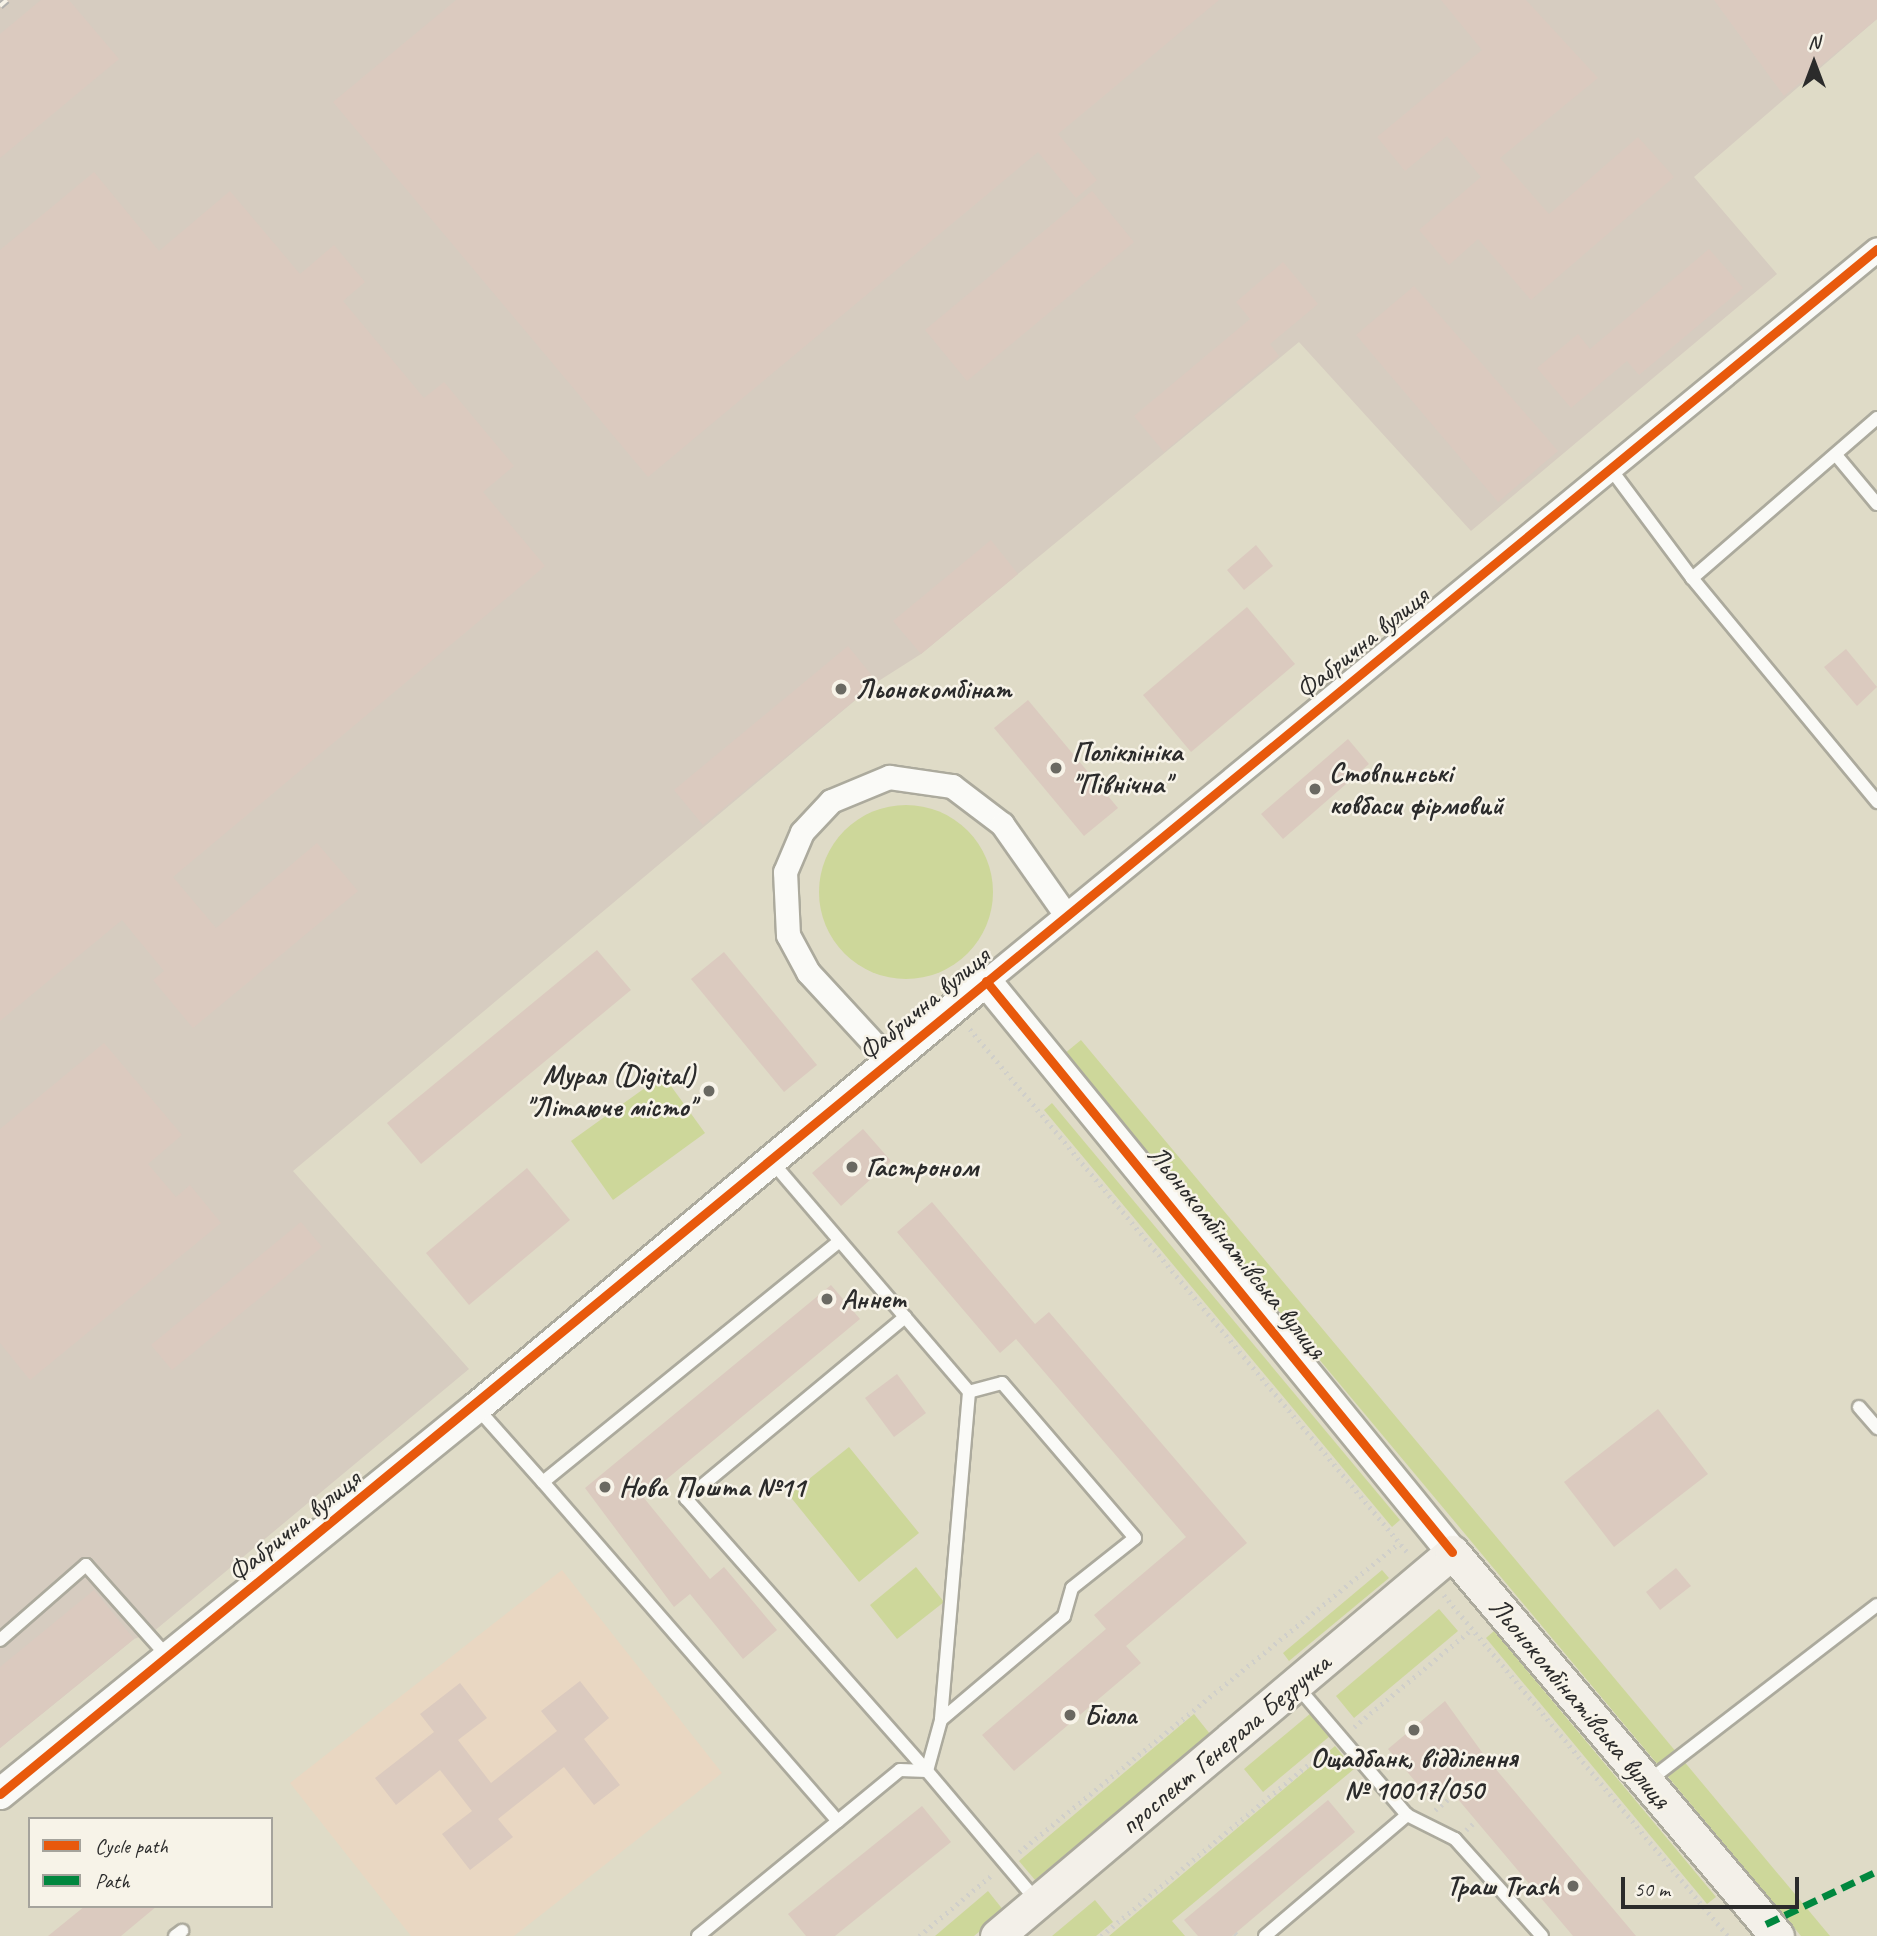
<!DOCTYPE html>
<meta charset="utf-8">
<style>
body{margin:0}
#map{position:relative;width:1877px;height:1936px;overflow:hidden;background:#dfdbc7;font-family:Caveat,sans-serif}
div>[style]{position:absolute}
.built>*{inset:0;background:#e9d7c2}
.industrial>*{inset:0;background:#d6ccc0}
.green>*{inset:0;background:#cdd79a}
.round{border-radius:50%}
.building>*{inset:0;background:#dbcabf}
.path>*{height:4.5px;margin-top:-2.25px;transform-origin:0;background:repeating-linear-gradient(90deg,#d0cfca 0 2px,transparent 0 7px)}
.roads{filter:drop-shadow(2px 0 #acaa9d) drop-shadow(-2px 0 #acaa9d) drop-shadow(0 2px #acaa9d) drop-shadow(0 -2px #acaa9d)}
.service>*{height:12px;margin:-6px;padding:0 6px;transform-origin:6px;border-radius:6px;background:#fafaf7}
.minor>*{height:23px;margin:-11.5px;padding:0 11.5px;transform-origin:11.5px;border-radius:11.5px;background:#fafaf7}
.tertiary>*{height:30px;margin:-15px;padding:0 15px;transform-origin:15px;border-radius:15px;background:#fafaf7}
.secondary>*{height:33px;margin:-16.5px;padding:0 16.5px;transform-origin:16.5px;border-radius:16.5px;background:#f3f0e9}
.rail>*{height:8px;margin-top:-4px;transform-origin:0;background:repeating-linear-gradient(90deg,#f7f3e8 0 16px,#b2b1ae 0 32px);box-sizing:border-box;border-block:2px solid #b2b1ae}
.quiet>*{height:7px;margin-top:-3.5px;transform-origin:0;background:repeating-linear-gradient(90deg,#00873e 0 14px,transparent 0 21px)}
.cycleway>*{height:9px;margin:-4.5px;padding:0 4.5px;transform-origin:4.5px;border-radius:4.5px;background:#e8590c}
.dots>*{width:19px;height:19px;translate:-50% -50%;box-sizing:border-box;border:4px solid #f7f3e8;border-radius:50%}
span{translate:-50% -50%;white-space:nowrap;text-align:center;line-height:1.15;-webkit-text-stroke:5px #f7f3e8;paint-order:stroke}
.street-label{font-size:28px;color:#2b2b2b}
.poi-label{font-size:28px;color:#2b2b2b;font-weight:700}
.left{translate:0 -50%;text-align:left}
.right{translate:-100% -50%;text-align:right}
.legend{position:absolute;left:28px;top:1817px;width:245px;height:91px;box-sizing:border-box;background:#f7f3e8;border:2px solid #a5a39c;margin:0;padding:9px 12px;list-style:none;font-size:21px;color:#2b2b2b}
.legend li{display:flex;align-items:center;gap:14px;height:35px}
.legend b{width:35px;border:2px solid #a5a39c}
.north{position:absolute;left:1779px;top:28px;width:70px;height:70px;-webkit-text-stroke:5px #f7f3e8;paint-order:stroke;rotate:0deg;font-size:19px;font-weight:700;line-height:28px;text-align:center;color:#2b2b2b}
.north::after{content:'';display:block;margin:auto;width:24px;height:32px;background:#2b2b2b;clip-path:polygon(50% 0,100% 100%,50% 72%,0 100%)}
.scale{position:absolute;left:1621px;top:1877px;width:178px;height:32px;box-sizing:border-box;border:4px solid #2b2b2b;border-top:0;padding-left:9px;font-size:21px;line-height:24px;white-space:nowrap;color:#2b2b2b;-webkit-text-stroke:5px #f7f3e8;paint-order:stroke}
</style>
<div id="map">
<div class="built">
<div style="clip-path:polygon(562px 1570px,722px 1773px,514px 1936px,411px 1936px,290px 1783px)"></div>
</div>
<div class="industrial">
<div style="clip-path:polygon(0 0,1877px 0,1877px 19px,1694px 177px,1777px 274px,1471px 531px,1299px 342px,921px 654px,877px 682px,293px 1171px,469px 1369px,153px 1632px,134px 1639px,0 1748px)"></div>
</div>
<div class="green">
<div class="round" style="left:819px;top:805px;width:174px;height:174px"></div>
<div style="clip-path:polygon(1081px 1040px,1830px 1936px,1801px 1936px,1064px 1054px)"></div>
<div style="clip-path:polygon(663px 1075px,705px 1133px,613px 1200px,571px 1141px)"></div>
<div style="clip-path:polygon(1052px 1103px,1400px 1520px,1392px 1527px,1044px 1110px)"></div>
<div style="clip-path:polygon(849px 1447px,919px 1533px,859px 1582px,789px 1495px)"></div>
<div style="clip-path:polygon(916px 1567px,944px 1602px,897px 1639px,870px 1605px)"></div>
<div style="clip-path:polygon(1382px 1570px,1389px 1578px,1289px 1661px,1283px 1653px)"></div>
<div style="clip-path:polygon(1439px 1609px,1458px 1631px,1354px 1718px,1336px 1696px)"></div>
<div style="clip-path:polygon(1494px 1631px,1716px 1897px,1707px 1904px,1486px 1638px)"></div>
<div style="clip-path:polygon(1311px 1713px,1330px 1736px,1263px 1792px,1244px 1769px)"></div>
<div style="clip-path:polygon(1194px 1714px,1210px 1734px,1035px 1880px,1019px 1861px)"></div>
<div style="clip-path:polygon(1335px 1746px,1354px 1769px,1172px 1921px,1185px 1936px,1109px 1936px)"></div>
<div style="clip-path:polygon(988px 1891px,1004px 1911px,974px 1936px,935px 1936px)"></div>
<div style="clip-path:polygon(1095px 1900px,1113px 1922px,1096px 1936px,1052px 1936px)"></div>
</div>
<div class="building">
<div style="clip-path:polygon(41px 0,69px 0,119px 59px,0 158px,0 34px)"></div>
<div style="clip-path:polygon(456px 0,1219px 0,1058px 134px,1097px 180px,1076px 198px,1038px 152px,648px 477px,333px 102px)"></div>
<div style="clip-path:polygon(1441px 0,1526px 0,1598px 78px,1500px 158px,1549px 214px,1638px 137px,1674px 177px,1531px 300px,1478px 239px,1449px 265px,1419px 230px,1481px 177px,1447px 136px,1405px 171px,1377px 137px,1482px 50px)"></div>
<div style="clip-path:polygon(1714px 0,1877px 0,1877px 19px,1784px 96px)"></div>
<div style="clip-path:polygon(94px 172px,159px 251px,230px 191px,300px 274px,334px 245px,365px 282px,343px 301px,424px 398px,444px 382px,514px 466px,483px 492px,545px 566px,173px 877px,216px 928px,317px 843px,358px 891px,193px 1028px,153px 980px,164px 971px,122px 920px,0 1021px,0 250px)"></div>
<div style="clip-path:polygon(1092px 191px,1134px 242px,967px 381px,925px 330px)"></div>
<div style="clip-path:polygon(1709px 249px,1743px 288px,1639px 375px,1627px 361px,1571px 408px,1537px 368px,1578px 334px,1590px 349px)"></div>
<div style="clip-path:polygon(1283px 262px,1318px 304px,1270px 344px,1279px 356px,1164px 452px,1134px 416px,1250px 319px,1236px 302px)"></div>
<div style="clip-path:polygon(1414px 286px,1558px 451px,1498px 502px,1356px 335px)"></div>
<div style="clip-path:polygon(991px 540px,1018px 574px,921px 654px,893px 621px)"></div>
<div style="clip-path:polygon(1256px 545px,1273px 566px,1244px 590px,1227px 570px)"></div>
<div style="clip-path:polygon(1247px 607px,1295px 664px,1191px 752px,1143px 695px)"></div>
<div style="clip-path:polygon(848px 646px,877px 682px,703px 825px,674px 790px)"></div>
<div style="clip-path:polygon(1846px 649px,1877px 687px,1857px 706px,1824px 667px)"></div>
<div style="clip-path:polygon(1028px 700px,1118px 808px,1084px 836px,994px 728px)"></div>
<div style="clip-path:polygon(1348px 739px,1369px 764px,1283px 839px,1261px 814px)"></div>
<div style="clip-path:polygon(597px 950px,631px 990px,421px 1164px,387px 1123px)"></div>
<div style="clip-path:polygon(724px 952px,817px 1065px,784px 1092px,691px 979px)"></div>
<div style="clip-path:polygon(104px 1043px,182px 1135px,148px 1164px,176px 1197px,190px 1185px,221px 1223px,30px 1380px,0 1343px,0 1129px)"></div>
<div style="clip-path:polygon(863px 1129px,891px 1161px,841px 1206px,812px 1173px)"></div>
<div style="clip-path:polygon(527px 1168px,570px 1220px,469px 1305px,426px 1253px)"></div>
<div style="clip-path:polygon(932px 1202px,1035px 1324px,1049px 1312px,1247px 1543px,1126px 1646px,1141px 1663px,1014px 1771px,982px 1735px,1106px 1629px,1094px 1615px,1186px 1537px,1016px 1339px,1000px 1353px,897px 1232px)"></div>
<div style="clip-path:polygon(301px 1222px,322px 1247px,172px 1370px,151px 1345px)"></div>
<div style="clip-path:polygon(831px 1285px,860px 1319px,644px 1498px,710px 1579px,724px 1567px,777px 1630px,743px 1659px,690px 1594px,674px 1607px,585px 1488px)"></div>
<div style="clip-path:polygon(897px 1374px,926px 1413px,894px 1437px,865px 1398px)"></div>
<div style="clip-path:polygon(1658px 1409px,1708px 1474px,1614px 1547px,1564px 1482px)"></div>
<div style="clip-path:polygon(1676px 1568px,1691px 1586px,1660px 1610px,1646px 1592px)"></div>
<div style="clip-path:polygon(94px 1590px,134px 1639px,0 1748px,0 1667px)"></div>
<div style="clip-path:polygon(580px 1681px,609px 1718px,584px 1739px,620px 1785px,594px 1805px,564px 1767px,498px 1819px,513px 1837px,470px 1870px,442px 1834px,472px 1811px,440px 1770px,396px 1805px,375px 1778px,434px 1732px,420px 1714px,460px 1683px,487px 1718px,458px 1740px,491px 1783px,557px 1731px,541px 1711px)"></div>
<div style="clip-path:polygon(1445px 1701px,1484px 1755px,1636px 1936px,1573px 1936px,1446px 1785px,1430px 1799px,1388px 1749px)"></div>
<div style="clip-path:polygon(1328px 1800px,1355px 1832px,1232px 1936px,1198px 1936px,1184px 1920px)"></div>
<div style="clip-path:polygon(922px 1806px,951px 1842px,835px 1936px,806px 1936px,788px 1914px)"></div>
<div style="clip-path:polygon(85px 1906px,157px 1906px,121px 1936px,48px 1936px)"></div>
</div>
<div class="path">
<div style="left:970px;top:1029px;width:684px;rotate:50.1deg"></div>
<div style="left:1444px;top:1595px;width:444px;rotate:50.2deg"></div>
<div style="left:1354px;top:1727px;width:153px;rotate:-39.7deg"></div>
<div style="left:1435px;top:1810px;width:33px;rotate:-39deg"></div>
<div style="left:1461px;top:1789px;width:13px;rotate:-129deg"></div>
<div style="left:1466px;top:1830px;width:13px;rotate:-42deg"></div>
<div style="left:1019px;top:1852px;width:490px;rotate:-39.1deg"></div>
<div style="left:1235px;top:1933px;width:4px;rotate:45deg"></div>
<div style="left:919px;top:1936px;width:97px;rotate:-40deg"></div>
<div style="left:1101px;top:1936px;width:295px;rotate:-39.6deg"></div>
</div>
<div class="roads">
<div class="service">
<div style="left:1877px;top:418px;width:245px;rotate:139.1deg"></div>
<div style="left:1692px;top:578px;width:291px;rotate:50.4deg"></div>
<div style="left:1836px;top:455px;width:64px;rotate:50.1deg"></div>
<div style="left:1610px;top:468px;width:137px;rotate:53.3deg"></div>
<div style="left:773px;top:1163px;width:301px;rotate:49.4deg"></div>
<div style="left:969px;top:1392px;width:329px;rotate:94.9deg"></div>
<div style="left:941px;top:1720px;width:53px;rotate:105.4deg"></div>
<div style="left:927px;top:1771px;width:170px;rotate:49.8deg"></div>
<div style="left:1859px;top:1407px;width:28px;rotate:49deg"></div>
<div style="left:477px;top:1408px;width:99px;rotate:48.3deg"></div>
<div style="left:543px;top:1482px;width:382px;rotate:-39.1deg"></div>
<div style="left:543px;top:1482px;width:449px;rotate:49deg"></div>
<div style="left:838px;top:1821px;width:80px;rotate:-39.4deg"></div>
<div style="left:900px;top:1770px;width:27px;rotate:2deg"></div>
<div style="left:927px;top:1771px;width:363px;rotate:-131.5deg"></div>
<div style="left:686px;top:1499px;width:285px;rotate:-39.7deg"></div>
<div style="left:0;top:1640px;width:114px;rotate:-41.1deg"></div>
<div style="left:86px;top:1565px;width:123px;rotate:48.3deg"></div>
<div style="left:941px;top:1720px;width:161px;rotate:-40.2deg"></div>
<div style="left:1064px;top:1616px;width:29px;rotate:-74deg"></div>
<div style="left:1072px;top:1588px;width:80px;rotate:-38.4deg"></div>
<div style="left:1135px;top:1538px;width:204px;rotate:-130.6deg"></div>
<div style="left:1002px;top:1383px;width:34px;rotate:165deg"></div>
<div style="left:1647px;top:1782px;width:290px;rotate:-37.6deg"></div>
<div style="left:1407px;top:1815px;width:54px;rotate:26.6deg"></div>
<div style="left:1455px;top:1839px;width:130px;rotate:48.1deg"></div>
<div style="left:175px;top:1936px;width:9px;rotate:-36deg"></div>
<div style="left:698px;top:1936px;width:181px;rotate:-39.4deg"></div>
<div style="left:1265px;top:1936px;width:187px;rotate:-40.4deg"></div>
<div style="left:1407px;top:1815px;width:170px;rotate:-130.5deg"></div>
</div>
<div class="minor">
<div style="left:986px;top:981px;width:1153px;rotate:-39.4deg"></div>
<div style="left:891px;top:1062px;width:122px;rotate:-132.7deg"></div>
<div style="left:808px;top:972px;width:42px;rotate:-118.4deg"></div>
<div style="left:788px;top:935px;width:63px;rotate:-92.7deg"></div>
<div style="left:785px;top:872px;width:43px;rotate:-67deg"></div>
<div style="left:802px;top:832px;width:42px;rotate:-46.9deg"></div>
<div style="left:831px;top:801px;width:63px;rotate:-22.5deg"></div>
<div style="left:889px;top:777px;width:64px;rotate:8.1deg"></div>
<div style="left:952px;top:786px;width:63px;rotate:37.2deg"></div>
<div style="left:1002px;top:824px;width:111px;rotate:54.9deg"></div>
</div>
<div class="tertiary">
<div style="left:0;top:1794px;width:614px;rotate:-39.05deg"></div>
<div style="left:477px;top:1407px;width:664px;rotate:-39.93deg"></div>
<div style="left:986px;top:981px;width:737px;rotate:50.78deg"></div>
</div>
<div class="secondary">
<div style="left:997px;top:1936px;width:595px;rotate:-40.16deg"></div>
<div style="left:1452px;top:1552px;width:503px;rotate:49.76deg"></div>
</div>
</div>
<div class="rail">
<div style="left:0;top:6px;width:9px;rotate:-41deg"></div>
</div>
<div class="quiet">
<div style="left:1766px;top:1924px;width:123px;rotate:-25.5deg"></div>
</div>
<div class="cycleway">
<div style="left:986px;top:981px;width:737px;rotate:50.78deg"></div>
<div style="left:0;top:1794px;width:2431px;rotate:-39.46deg"></div>
</div>
<div class="dots">
<div style="left:841px;top:689px;background:#6a6962"></div>
<div style="left:1056px;top:768px;background:#6a6962"></div>
<div style="left:1315px;top:789px;background:#6a6962"></div>
<div style="left:709px;top:1091px;background:#6a6962"></div>
<div style="left:852px;top:1167px;background:#6a6962"></div>
<div style="left:827px;top:1299px;background:#6a6962"></div>
<div style="left:605px;top:1487px;background:#6a6962"></div>
<div style="left:1070px;top:1715px;background:#6a6962"></div>
<div style="left:1414px;top:1730px;background:#6a6962"></div>
<div style="left:1573px;top:1886px;background:#6a6962"></div>
</div>
<div class="street-label">
<span style="left:1362px;top:643px;rotate:-39deg">Фабрична вулиця</span>
<span style="left:924px;top:1004px;rotate:-40deg">Фабрична вулиця</span>
<span style="left:1237px;top:1252px;rotate:51deg">Льонокомбінатівська вулиця</span>
<span style="left:294px;top:1526px;rotate:-39deg">Фабрична вулиця</span>
<span style="left:1580px;top:1703px;rotate:50deg">Льонокомбінатівська вулиця</span>
<span style="left:1225px;top:1744px;rotate:-40deg">проспект Генерала Безручка</span>
</div>
<div class="poi-label">
<span class="left" style="left:855px;top:689px">Льонокомбінат</span>
<span class="left" style="left:1072px;top:768px">Поліклініка<br>"Північна"</span>
<span class="left" style="left:1329px;top:789px">Стовпинські<br>ковбаси фірмовий</span>
<span class="right" style="left:695px;top:1091px">Мурал (Digital)<br>"Літаюче місто"</span>
<span class="left" style="left:866px;top:1167px">Гастроном</span>
<span class="left" style="left:841px;top:1299px">Аннет</span>
<span class="left" style="left:619px;top:1487px">Нова Пошта №11</span>
<span class="left" style="left:1084px;top:1715px">Біола</span>
<span style="left:1414px;top:1774px">Ощадбанк, відділення<br>№ 10017/050</span>
<span class="right" style="left:1559px;top:1886px">Траш Trash</span>
</div>
<ul class="legend">
<li><b style="height:9px;background:#e8590c"></b>Cycle path</li>
<li><b style="height:9px;background:#00873e"></b>Path</li>
</ul>
<div class="north">N</div>
<div class="scale">50 m</div>
</div>
